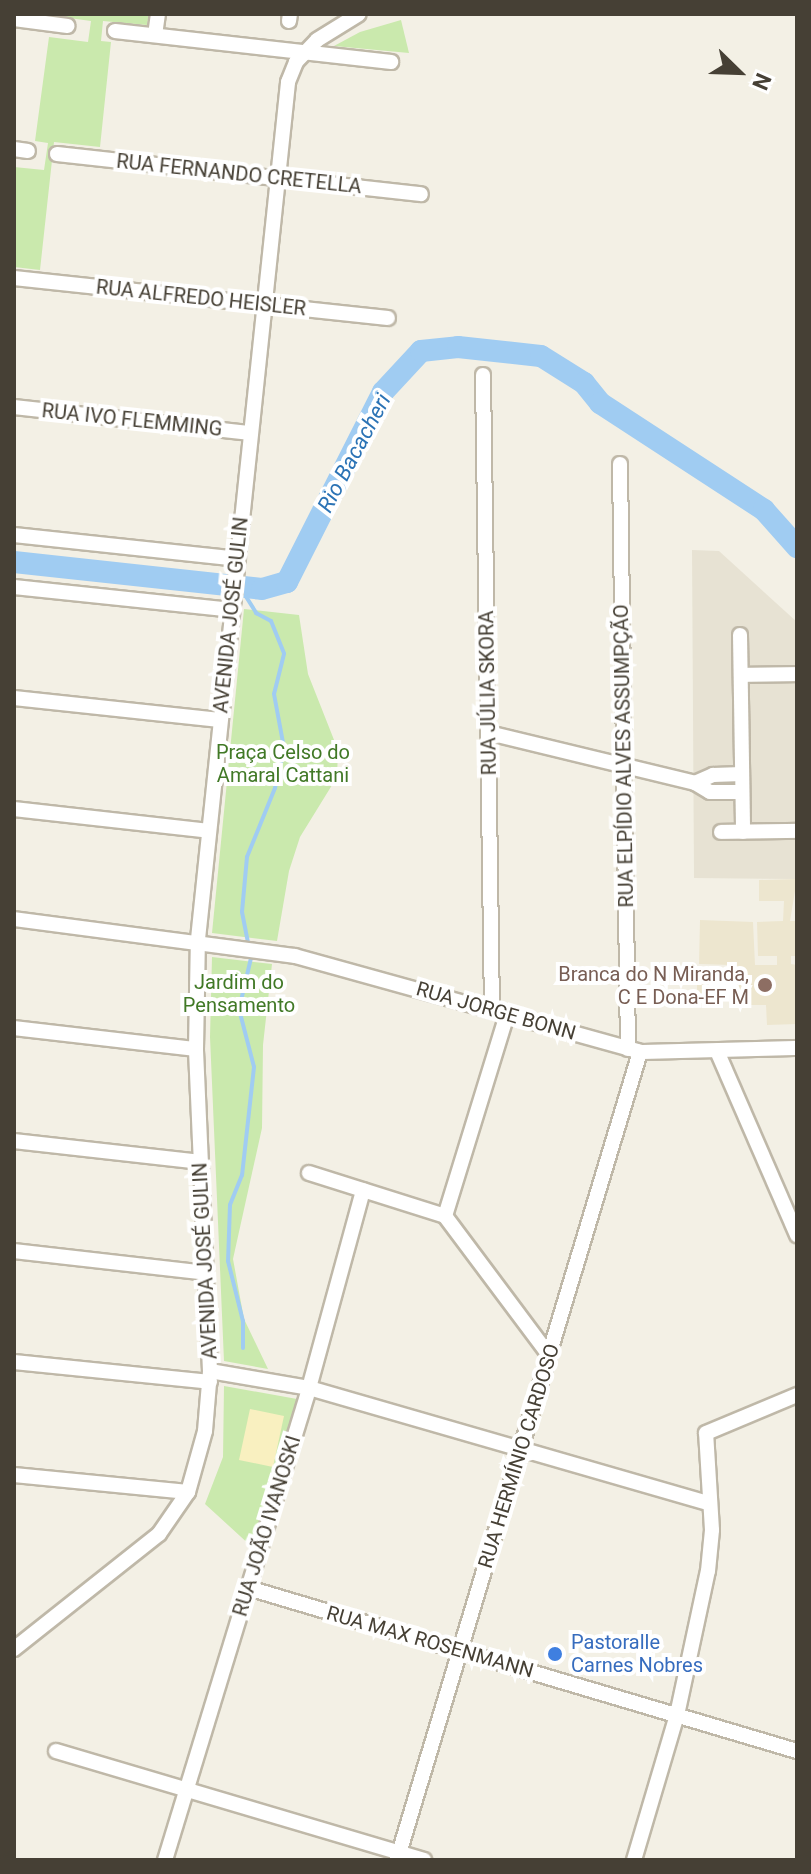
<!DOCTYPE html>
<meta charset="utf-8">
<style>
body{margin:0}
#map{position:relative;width:811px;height:1874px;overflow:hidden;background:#f3f0e5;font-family:Roboto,sans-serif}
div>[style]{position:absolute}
.residential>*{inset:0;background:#e7e2d3}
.education>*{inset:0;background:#ede6cf}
.green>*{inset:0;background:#cae9ad}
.sand>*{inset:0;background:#f9f0c0}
.stream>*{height:4px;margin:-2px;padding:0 2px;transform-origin:2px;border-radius:2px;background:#a0ccf2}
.river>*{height:22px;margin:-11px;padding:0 11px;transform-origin:11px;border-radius:11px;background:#a0ccf2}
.roads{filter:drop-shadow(2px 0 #bfb8a8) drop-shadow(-2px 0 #bfb8a8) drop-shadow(0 2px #bfb8a8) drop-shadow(0 -2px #bfb8a8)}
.minor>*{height:14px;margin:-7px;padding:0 7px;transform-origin:7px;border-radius:7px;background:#fff}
.dots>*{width:22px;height:22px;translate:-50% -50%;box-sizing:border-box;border:4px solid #fff;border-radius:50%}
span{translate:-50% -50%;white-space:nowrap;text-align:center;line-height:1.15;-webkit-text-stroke:8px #fff;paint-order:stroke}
.street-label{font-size:20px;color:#464035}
.park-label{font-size:20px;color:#417926}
.education-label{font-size:20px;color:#785e54}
.right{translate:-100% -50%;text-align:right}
.shop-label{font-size:20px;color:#366cbe}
.left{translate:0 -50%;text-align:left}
.water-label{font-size:22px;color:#2b73b5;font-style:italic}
.frame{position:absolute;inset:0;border:16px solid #464035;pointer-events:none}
.north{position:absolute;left:699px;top:32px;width:80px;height:80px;-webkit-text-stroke:6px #fff;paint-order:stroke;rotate:113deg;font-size:22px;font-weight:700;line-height:32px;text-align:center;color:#464035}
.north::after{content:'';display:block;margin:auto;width:28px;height:36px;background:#464035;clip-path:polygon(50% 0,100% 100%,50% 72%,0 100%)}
</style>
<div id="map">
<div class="residential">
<div style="clip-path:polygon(692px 550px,719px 551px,797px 622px,797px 879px,694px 878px)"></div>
</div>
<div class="education">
<div style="clip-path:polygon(797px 879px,790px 921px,797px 921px,797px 956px,791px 956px,791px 964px,797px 965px,797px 1024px,767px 1025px,766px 1005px,734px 1005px,731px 965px,699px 964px,700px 920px,753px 922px,755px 965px,777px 965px,777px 956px,758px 956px,757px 922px,783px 921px,784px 901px,759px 901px,759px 880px)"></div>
<div style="clip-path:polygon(725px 968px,724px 995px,697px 995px,697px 969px)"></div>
</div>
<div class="green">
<div style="clip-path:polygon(40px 14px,149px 14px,147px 25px,103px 21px,101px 41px,111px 42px,100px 147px,54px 142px,40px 270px,14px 267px,14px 167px,44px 170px,48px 143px,35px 141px,49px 37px,88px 42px,91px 21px)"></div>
<div style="clip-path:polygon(401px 20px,409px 53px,334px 46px,360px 32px)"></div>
<div style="clip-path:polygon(244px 609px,299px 615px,308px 674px,338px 750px,337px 777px,300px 837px,289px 871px,277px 941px,212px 933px)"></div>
<div style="clip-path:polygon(212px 957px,272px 964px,263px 1045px,262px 1128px,233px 1259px,244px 1319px,268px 1369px,224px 1361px,210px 1037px)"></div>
<div style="clip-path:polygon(224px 1386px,297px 1399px,252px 1547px,205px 1504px,223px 1457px)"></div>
</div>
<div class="sand">
<div style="clip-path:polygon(250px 1409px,284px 1416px,273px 1467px,239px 1460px)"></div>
</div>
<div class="stream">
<div style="left:240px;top:587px;width:31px;rotate:58deg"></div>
<div style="left:256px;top:613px;width:17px;rotate:28deg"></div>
<div style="left:271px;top:621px;width:35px;rotate:68deg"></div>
<div style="left:284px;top:654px;width:41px;rotate:104deg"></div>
<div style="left:274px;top:694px;width:55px;rotate:79.5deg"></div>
<div style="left:284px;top:748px;width:41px;rotate:102.7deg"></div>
<div style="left:275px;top:788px;width:74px;rotate:112.1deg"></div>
<div style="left:247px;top:857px;width:55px;rotate:95.2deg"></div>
<div style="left:242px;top:912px;width:47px;rotate:78.9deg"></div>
<div style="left:251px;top:958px;width:52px;rotate:103.2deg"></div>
<div style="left:239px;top:1009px;width:60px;rotate:75.5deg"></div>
<div style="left:254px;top:1067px;width:109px;rotate:96.3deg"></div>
<div style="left:242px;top:1175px;width:32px;rotate:112deg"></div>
<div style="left:230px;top:1205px;width:56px;rotate:92deg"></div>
<div style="left:228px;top:1261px;width:62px;rotate:76deg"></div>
<div style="left:243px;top:1321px;width:27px;rotate:90deg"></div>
</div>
<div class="river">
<div style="left:14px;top:562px;width:249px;rotate:6.2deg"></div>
<div style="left:262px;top:589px;width:26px;rotate:-16deg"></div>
<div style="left:287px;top:582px;width:213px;rotate:-63.2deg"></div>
<div style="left:383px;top:392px;width:56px;rotate:-47.2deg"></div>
<div style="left:421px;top:351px;width:37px;rotate:-6deg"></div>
<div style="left:458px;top:347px;width:83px;rotate:6.2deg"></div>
<div style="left:541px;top:356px;width:51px;rotate:32.1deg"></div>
<div style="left:584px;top:383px;width:26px;rotate:51deg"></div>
<div style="left:600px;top:403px;width:196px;rotate:33.1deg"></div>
<div style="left:764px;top:510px;width:50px;rotate:48.3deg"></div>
</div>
<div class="roads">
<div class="minor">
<div style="left:14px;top:19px;width:54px;rotate:7.4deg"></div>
<div style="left:289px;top:21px;width:7px;rotate:-82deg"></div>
<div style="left:115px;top:31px;width:278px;rotate:6.4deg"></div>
<div style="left:155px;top:35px;width:21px;rotate:-82deg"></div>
<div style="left:14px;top:149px;width:14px;rotate:8deg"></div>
<div style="left:57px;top:154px;width:366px;rotate:6.3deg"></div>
<div style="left:14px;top:278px;width:376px;rotate:6.1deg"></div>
<div style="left:483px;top:375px;width:635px;rotate:89.19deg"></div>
<div style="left:14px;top:407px;width:238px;rotate:6.3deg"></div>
<div style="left:620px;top:464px;width:585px;rotate:89.22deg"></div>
<div style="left:14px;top:535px;width:224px;rotate:6.1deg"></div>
<div style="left:14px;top:587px;width:219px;rotate:6deg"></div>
<div style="left:740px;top:635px;width:197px;rotate:89.1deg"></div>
<div style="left:741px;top:675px;width:56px;rotate:-1deg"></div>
<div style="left:14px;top:698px;width:207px;rotate:6.1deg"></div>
<div style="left:489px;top:733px;width:212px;rotate:13.6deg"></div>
<div style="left:695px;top:783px;width:17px;rotate:31deg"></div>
<div style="left:710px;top:792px;width:32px"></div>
<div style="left:695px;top:783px;width:20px;rotate:-24deg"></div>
<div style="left:713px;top:775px;width:29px;rotate:-2deg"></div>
<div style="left:14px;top:809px;width:196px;rotate:6.4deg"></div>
<div style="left:721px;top:832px;width:76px;rotate:-0.8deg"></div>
<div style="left:14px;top:919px;width:283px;rotate:7.5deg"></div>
<div style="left:295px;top:956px;width:358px;rotate:15.5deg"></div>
<div style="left:640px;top:1052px;width:157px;rotate:-1.5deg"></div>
<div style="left:14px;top:1028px;width:183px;rotate:6.6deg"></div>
<div style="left:717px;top:1051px;width:201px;rotate:66.5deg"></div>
<div style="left:14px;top:1141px;width:188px;rotate:6.4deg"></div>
<div style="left:309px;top:1173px;width:143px;rotate:17.5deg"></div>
<div style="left:445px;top:1216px;width:174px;rotate:53.2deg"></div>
<div style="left:445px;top:1216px;width:211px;rotate:-72.9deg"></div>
<div style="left:14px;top:1251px;width:193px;rotate:6.5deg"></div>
<div style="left:14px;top:1362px;width:197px;rotate:5.8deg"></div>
<div style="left:210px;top:1371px;width:100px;rotate:9.7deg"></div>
<div style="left:309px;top:1388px;width:417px;rotate:16.1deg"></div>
<div style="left:14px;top:1475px;width:175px;rotate:5.6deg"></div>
<div style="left:248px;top:1588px;width:573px;rotate:16.54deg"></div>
<div style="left:14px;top:1649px;width:185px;rotate:-38.4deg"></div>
<div style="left:159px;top:1534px;width:51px;rotate:-55.4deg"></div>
<div style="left:188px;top:1492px;width:63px;rotate:-74.4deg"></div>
<div style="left:205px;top:1431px;width:60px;rotate:-85.2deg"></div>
<div style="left:210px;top:1371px;width:322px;rotate:-92.5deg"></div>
<div style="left:196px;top:1049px;width:110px;rotate:-89deg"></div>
<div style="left:198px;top:939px;width:862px;rotate:-84deg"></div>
<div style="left:288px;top:82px;width:22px;rotate:-68deg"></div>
<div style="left:296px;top:62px;width:30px;rotate:-46deg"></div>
<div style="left:317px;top:40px;width:49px;rotate:-31.8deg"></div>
<div style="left:56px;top:1751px;width:384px;rotate:16.5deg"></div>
<div style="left:165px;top:1860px;width:493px;rotate:-73deg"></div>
<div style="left:309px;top:1388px;width:205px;rotate:-74.7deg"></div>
<div style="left:397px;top:1860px;width:844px;rotate:-73.26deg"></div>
<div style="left:634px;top:1860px;width:151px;rotate:-73.5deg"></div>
<div style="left:677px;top:1715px;width:147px;rotate:-77.9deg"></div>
<div style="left:708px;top:1571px;width:41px;rotate:-84.4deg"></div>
<div style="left:712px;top:1530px;width:97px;rotate:-93.5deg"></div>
<div style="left:706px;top:1433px;width:99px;rotate:-22.7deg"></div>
</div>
</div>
<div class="dots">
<div style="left:765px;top:985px;background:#8d6e63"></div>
<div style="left:555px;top:1654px;background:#3f7fe0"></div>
</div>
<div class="street-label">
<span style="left:239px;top:174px;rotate:6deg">RUA FERNANDO CRETELLA</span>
<span style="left:201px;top:298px;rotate:6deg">RUA ALFREDO HEISLER</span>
<span style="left:132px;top:420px;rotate:6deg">RUA IVO FLEMMING</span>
<span style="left:231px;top:615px;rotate:-84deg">AVENIDA JOSÉ GULIN</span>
<span style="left:488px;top:693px;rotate:-91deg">RUA JÚLIA SKORA</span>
<span style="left:624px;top:756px;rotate:-91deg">RUA ELPÍDIO ALVES ASSUMPÇÃO</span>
<span style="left:496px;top:1011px;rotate:16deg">RUA JORGE BONN</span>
<span style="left:205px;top:1261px;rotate:-93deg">AVENIDA JOSÉ GULIN</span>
<span style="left:519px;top:1456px;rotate:-73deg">RUA HERMÍNIO CARDOSO</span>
<span style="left:267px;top:1526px;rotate:-73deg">RUA JOÃO IVANOSKI</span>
<span style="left:430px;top:1642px;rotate:16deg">RUA MAX ROSENMANN</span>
</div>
<div class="park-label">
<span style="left:283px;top:764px">Praça Celso do<br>Amaral Cattani</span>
<span style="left:239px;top:994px">Jardim do<br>Pensamento</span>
</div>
<div class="education-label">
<span class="right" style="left:749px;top:986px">Branca do N Miranda,<br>C E Dona-EF M</span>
</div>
<div class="shop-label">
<span class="left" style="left:571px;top:1654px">Pastoralle<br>Carnes Nobres</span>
</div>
<div class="water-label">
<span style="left:354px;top:453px;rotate:-62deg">Rio Bacacheri</span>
</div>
<div class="frame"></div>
<div class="north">N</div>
</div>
